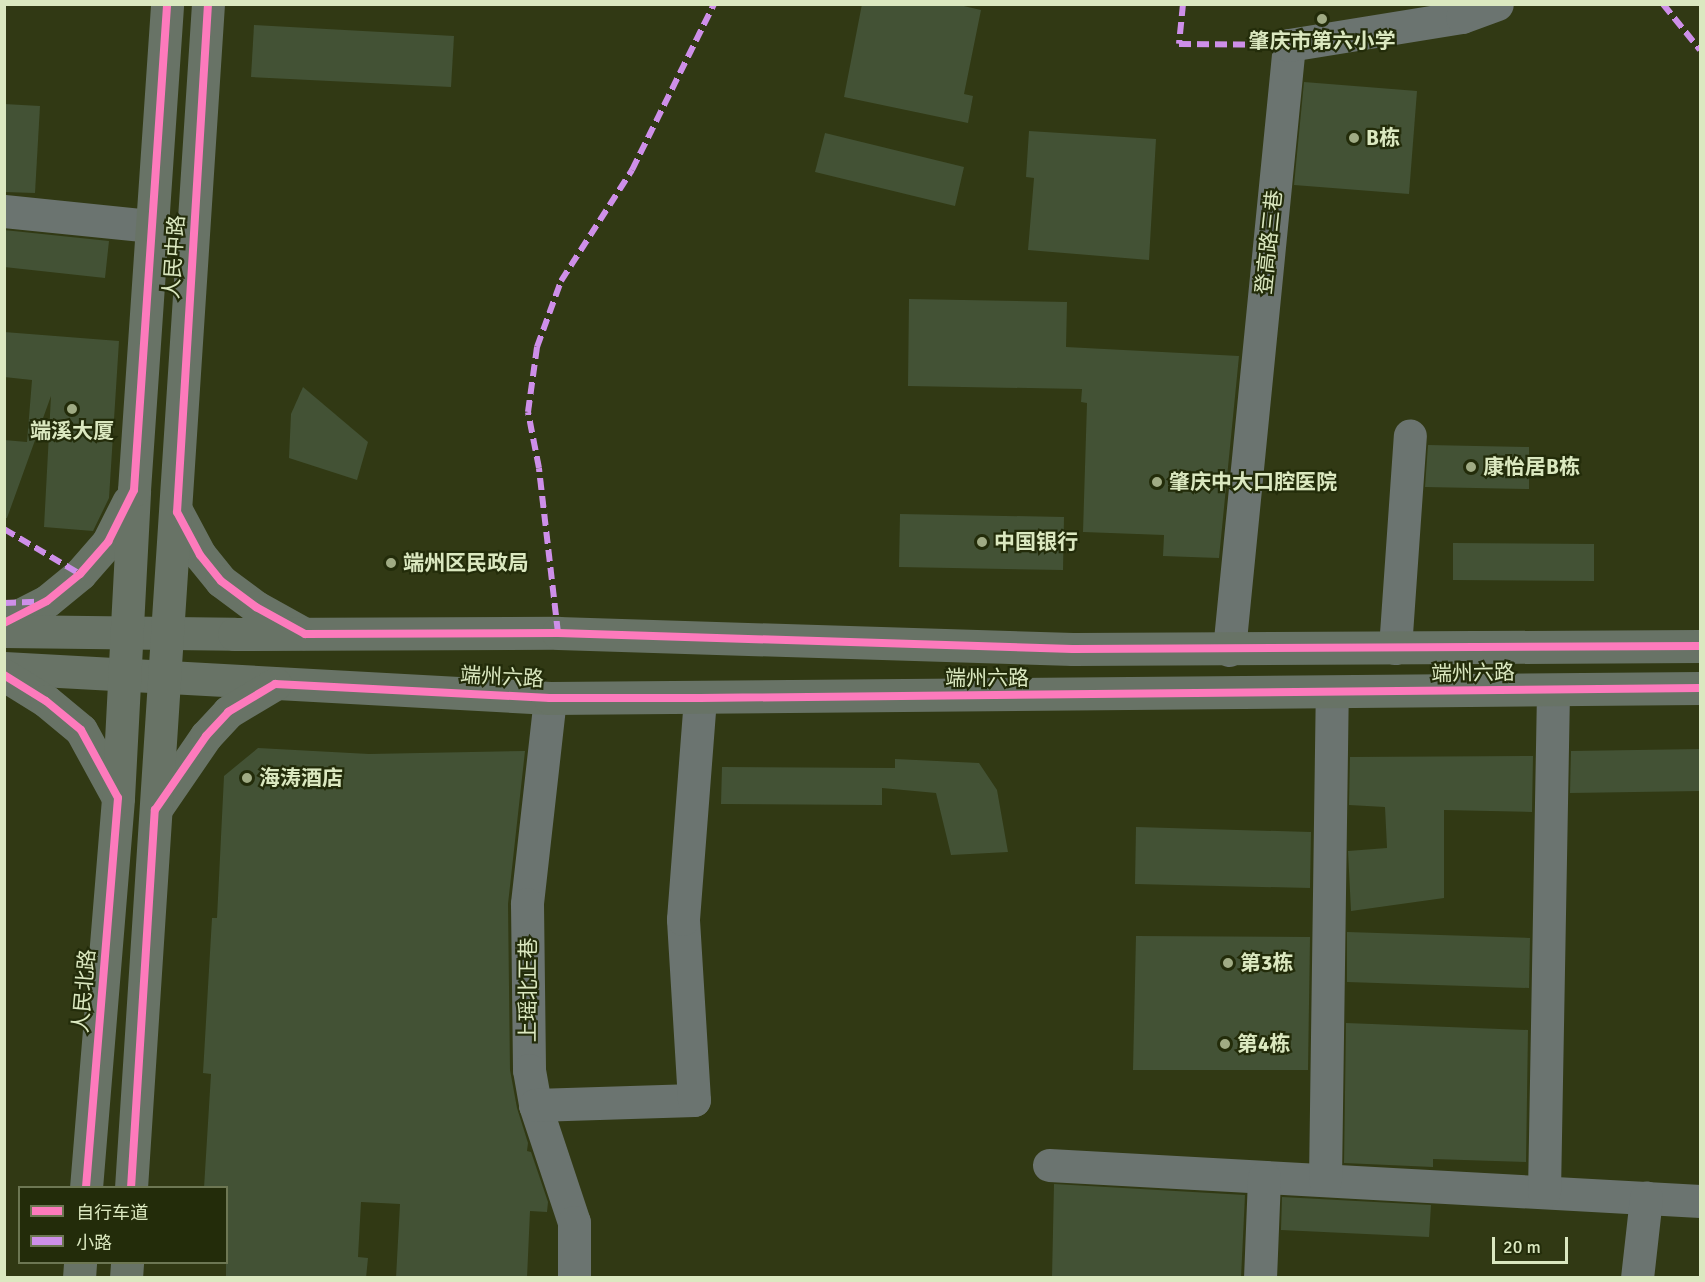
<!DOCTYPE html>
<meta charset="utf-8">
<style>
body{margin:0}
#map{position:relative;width:1705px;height:1282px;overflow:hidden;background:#313914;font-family:Signika,"Noto Sans SC",sans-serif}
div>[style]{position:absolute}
.building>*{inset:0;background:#435235}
.minor>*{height:33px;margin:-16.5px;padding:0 16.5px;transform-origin:16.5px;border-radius:16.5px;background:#6b7470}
.major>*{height:33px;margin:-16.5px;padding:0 16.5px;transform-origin:16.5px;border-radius:16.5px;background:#687366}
.quiet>*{height:6px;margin-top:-3px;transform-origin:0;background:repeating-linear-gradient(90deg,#ce8fe9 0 12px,transparent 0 18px)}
.cycleway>*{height:8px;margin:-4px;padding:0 4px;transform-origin:4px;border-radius:4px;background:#fd7abc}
.dots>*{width:16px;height:16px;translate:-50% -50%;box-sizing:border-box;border:3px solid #232c0a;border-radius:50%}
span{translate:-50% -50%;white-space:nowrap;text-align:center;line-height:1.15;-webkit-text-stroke:4.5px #232c0a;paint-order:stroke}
.poi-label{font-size:21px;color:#dbe8c0;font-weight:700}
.left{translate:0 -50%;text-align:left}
.street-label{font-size:21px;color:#dbe8c0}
.frame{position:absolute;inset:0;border:6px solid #dbe8c0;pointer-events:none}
.legend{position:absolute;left:18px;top:1186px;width:210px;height:78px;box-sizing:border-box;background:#232c0a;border:2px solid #6d7753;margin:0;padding:8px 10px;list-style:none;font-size:18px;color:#dbe8c0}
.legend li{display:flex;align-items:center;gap:12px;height:30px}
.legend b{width:30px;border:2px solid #6d7753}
.scale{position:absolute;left:1492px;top:1237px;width:76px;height:27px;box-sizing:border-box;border:3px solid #dbe8c0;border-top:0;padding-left:8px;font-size:18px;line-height:21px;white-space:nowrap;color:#dbe8c0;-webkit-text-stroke:4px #232c0a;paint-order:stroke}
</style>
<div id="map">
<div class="building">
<div style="clip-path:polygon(862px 4px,955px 4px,981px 10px,964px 94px,973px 96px,968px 123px,844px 97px)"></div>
<div style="clip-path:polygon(254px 25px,454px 36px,451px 87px,251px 77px)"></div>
<div style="clip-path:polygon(1304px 82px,1417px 91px,1409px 194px,1294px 185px)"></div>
<div style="clip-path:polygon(4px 104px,40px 106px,35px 193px,4px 192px)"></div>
<div style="clip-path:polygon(1029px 131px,1156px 139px,1149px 260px,1028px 250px,1034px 178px,1026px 177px)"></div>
<div style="clip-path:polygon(825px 133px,964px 167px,955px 206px,815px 172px)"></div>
<div style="clip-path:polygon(4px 230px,109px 241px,105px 278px,4px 267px)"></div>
<div style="clip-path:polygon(909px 299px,1067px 302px,1066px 347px,1239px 356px,1219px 558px,1163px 556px,1164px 535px,1083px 532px,1087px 403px,1081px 402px,1082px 389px,908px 386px)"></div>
<div style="clip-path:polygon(4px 332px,119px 341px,109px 498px,93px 531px,44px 527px,51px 396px,7px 518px,4px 518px,4px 440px,27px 442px,32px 380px,4px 377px)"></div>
<div style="clip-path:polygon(303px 387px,368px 442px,357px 480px,289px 458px,291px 414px)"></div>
<div style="clip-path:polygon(1428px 445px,1529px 447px,1529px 489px,1425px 487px)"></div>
<div style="clip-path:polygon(900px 514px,1064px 517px,1063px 570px,899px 567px)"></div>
<div style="clip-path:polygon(1453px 543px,1594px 544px,1594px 581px,1453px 580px)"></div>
<div style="clip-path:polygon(258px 748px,369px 754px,525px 751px,508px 904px,510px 1070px,517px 1108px,528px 1143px,527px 1151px,531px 1152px,548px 1202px,547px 1212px,530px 1211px,527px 1278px,396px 1278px,400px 1204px,361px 1202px,358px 1257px,368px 1258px,366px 1278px,226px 1278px,226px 1188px,204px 1188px,211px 1074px,203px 1073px,212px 918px,217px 918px,224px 776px)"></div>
<div style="clip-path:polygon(1701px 749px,1701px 791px,1570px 793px,1571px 751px)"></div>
<div style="clip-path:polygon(1533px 756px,1532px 812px,1444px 810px,1444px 898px,1351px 911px,1348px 851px,1387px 848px,1385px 807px,1349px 805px,1350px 757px)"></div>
<div style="clip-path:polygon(895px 759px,979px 763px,997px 790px,1008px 852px,951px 855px,936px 793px,882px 788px,882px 805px,721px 804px,722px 767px,895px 768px)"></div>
<div style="clip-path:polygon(1136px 827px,1311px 832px,1310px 888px,1135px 884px)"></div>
<div style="clip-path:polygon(1347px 932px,1530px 938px,1529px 988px,1347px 982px)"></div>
<div style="clip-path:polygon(1136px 936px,1310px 937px,1308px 1070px,1133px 1070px)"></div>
<div style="clip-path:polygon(1346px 1023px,1528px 1030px,1526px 1162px,1433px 1159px,1433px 1167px,1344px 1163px)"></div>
<div style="clip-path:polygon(1054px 1184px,1245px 1195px,1241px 1278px,1052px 1278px)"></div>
<div style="clip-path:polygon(1282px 1197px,1431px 1205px,1429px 1237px,1281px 1230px)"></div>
</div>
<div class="minor">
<div style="left:4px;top:211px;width:149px;rotate:5.8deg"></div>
<div style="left:1395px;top:648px;width:213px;rotate:-86deg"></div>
<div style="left:1229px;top:650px;width:608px;rotate:-84.34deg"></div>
<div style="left:1289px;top:45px;width:175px;rotate:-9.2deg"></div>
<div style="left:1462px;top:17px;width:37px;rotate:-20deg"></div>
<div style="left:550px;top:698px;width:207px;rotate:96.4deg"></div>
<div style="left:527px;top:904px;width:166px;rotate:89.3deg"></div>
<div style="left:529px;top:1070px;width:36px;rotate:80deg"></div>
<div style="left:535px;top:1105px;width:123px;rotate:71.6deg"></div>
<div style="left:574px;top:1222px;width:56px;rotate:90deg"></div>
<div style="left:535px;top:1105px;width:159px;rotate:-1.8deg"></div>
<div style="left:694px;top:1100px;width:181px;rotate:-93.5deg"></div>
<div style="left:683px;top:919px;width:222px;rotate:-85.6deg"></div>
<div style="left:1049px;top:1165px;width:652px;rotate:3.17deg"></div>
<div style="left:1325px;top:1180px;width:487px;rotate:-89.2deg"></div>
<div style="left:1544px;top:1192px;width:502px;rotate:-88.97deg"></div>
<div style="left:1260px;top:1278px;width:101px;rotate:-87.7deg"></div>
<div style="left:1637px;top:1278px;width:81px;rotate:-83.6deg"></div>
</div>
<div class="major">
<div style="left:177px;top:512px;width:49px;rotate:61.9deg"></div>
<div style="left:200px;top:555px;width:33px;rotate:51deg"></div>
<div style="left:221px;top:581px;width:44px;rotate:36.6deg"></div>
<div style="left:256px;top:607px;width:54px;rotate:29deg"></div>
<div style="left:4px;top:623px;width:48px;rotate:-27.1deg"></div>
<div style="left:47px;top:601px;width:43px;rotate:-39.3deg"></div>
<div style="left:80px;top:574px;width:43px;rotate:-48.8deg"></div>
<div style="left:108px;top:542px;width:45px;rotate:-63.4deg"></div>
<div style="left:4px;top:631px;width:230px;rotate:0.7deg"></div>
<div style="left:234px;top:634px;width:324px;rotate:-0.2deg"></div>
<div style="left:558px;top:633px;width:515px;rotate:1.78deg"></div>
<div style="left:1073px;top:649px;width:627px;rotate:-0.27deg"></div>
<div style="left:4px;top:668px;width:547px;rotate:3.14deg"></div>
<div style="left:550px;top:698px;width:1150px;rotate:-0.5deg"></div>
<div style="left:4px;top:675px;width:49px;rotate:31.8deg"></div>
<div style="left:46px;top:701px;width:45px;rotate:39.6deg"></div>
<div style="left:81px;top:730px;width:75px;rotate:61.4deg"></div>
<div style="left:158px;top:806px;width:85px;rotate:-55.6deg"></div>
<div style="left:206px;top:736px;width:33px;rotate:-47deg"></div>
<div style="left:228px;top:712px;width:55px;rotate:-30.8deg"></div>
<div style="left:86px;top:1188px;width:391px;rotate:-85.3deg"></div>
<div style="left:118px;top:798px;width:308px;rotate:-87deg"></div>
<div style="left:134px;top:490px;width:487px;rotate:-86.1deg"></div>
<div style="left:131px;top:1188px;width:1187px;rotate:-86.28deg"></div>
<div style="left:79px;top:1278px;width:16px;rotate:-86deg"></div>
<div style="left:126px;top:1278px;width:16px;rotate:-86deg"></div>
</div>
<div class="quiet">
<div style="left:1183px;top:4px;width:40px;rotate:95.7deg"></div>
<div style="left:1179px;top:44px;width:110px;rotate:0.5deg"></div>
<div style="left:1663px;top:4px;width:59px;rotate:51.2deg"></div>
<div style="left:4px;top:529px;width:88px;rotate:30.6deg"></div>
<div style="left:4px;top:603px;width:33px;rotate:-2deg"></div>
<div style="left:558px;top:633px;width:166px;rotate:-96.6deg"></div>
<div style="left:539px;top:468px;width:57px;rotate:-101.1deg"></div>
<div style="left:528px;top:412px;width:66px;rotate:-82.1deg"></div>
<div style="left:537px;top:347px;width:70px;rotate:-70deg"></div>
<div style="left:561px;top:281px;width:132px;rotate:-57.4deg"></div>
<div style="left:632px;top:170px;width:185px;rotate:-63.7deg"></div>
</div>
<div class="cycleway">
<div style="left:208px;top:4px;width:509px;rotate:93.49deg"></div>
<div style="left:177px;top:512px;width:49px;rotate:61.9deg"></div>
<div style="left:200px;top:555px;width:33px;rotate:51deg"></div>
<div style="left:221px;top:581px;width:44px;rotate:36.6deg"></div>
<div style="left:256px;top:607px;width:56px;rotate:28.9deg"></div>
<div style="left:305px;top:634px;width:253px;rotate:-0.2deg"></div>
<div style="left:558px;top:633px;width:515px;rotate:1.78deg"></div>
<div style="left:1073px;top:649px;width:627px;rotate:-0.27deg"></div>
<div style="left:4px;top:623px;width:48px;rotate:-27.1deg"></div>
<div style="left:47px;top:601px;width:43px;rotate:-39.3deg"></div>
<div style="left:80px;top:574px;width:43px;rotate:-48.8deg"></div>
<div style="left:108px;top:542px;width:58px;rotate:-63.4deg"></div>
<div style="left:134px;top:490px;width:487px;rotate:-86.1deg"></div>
<div style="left:4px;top:675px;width:49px;rotate:31.8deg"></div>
<div style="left:46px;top:701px;width:45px;rotate:39.6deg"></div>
<div style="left:81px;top:730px;width:77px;rotate:61.4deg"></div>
<div style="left:118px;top:798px;width:391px;rotate:94.7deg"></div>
<div style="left:131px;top:1188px;width:379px;rotate:-86.4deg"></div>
<div style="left:155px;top:810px;width:90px;rotate:-55.4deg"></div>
<div style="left:206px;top:736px;width:33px;rotate:-47deg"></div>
<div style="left:228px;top:712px;width:55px;rotate:-30.8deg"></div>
<div style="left:275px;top:684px;width:275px;rotate:2.9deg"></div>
<div style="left:550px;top:698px;width:150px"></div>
<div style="left:700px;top:698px;width:1000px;rotate:-0.57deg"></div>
</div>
<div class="dots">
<div style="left:1322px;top:19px;background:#a0ab84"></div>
<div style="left:1354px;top:138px;background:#a0ab84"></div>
<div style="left:72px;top:409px;background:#a0ab84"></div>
<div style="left:1471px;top:467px;background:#a0ab84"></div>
<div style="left:1157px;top:482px;background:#a0ab84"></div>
<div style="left:982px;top:542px;background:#a0ab84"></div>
<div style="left:391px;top:563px;background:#a0ab84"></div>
<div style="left:247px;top:778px;background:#a0ab84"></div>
<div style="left:1228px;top:963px;background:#a0ab84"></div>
<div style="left:1225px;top:1044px;background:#a0ab84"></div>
</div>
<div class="poi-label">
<span style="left:1322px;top:41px">肇庆市第六小学</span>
<span class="left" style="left:1366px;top:138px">B栋</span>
<span style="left:72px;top:431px">端溪大厦</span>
<span class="left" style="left:1483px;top:467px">康怡居B栋</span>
<span class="left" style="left:1169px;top:482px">肇庆中大口腔医院</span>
<span class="left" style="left:994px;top:542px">中国银行</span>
<span class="left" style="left:403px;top:563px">端州区民政局</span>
<span class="left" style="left:259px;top:778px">海涛酒店</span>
<span class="left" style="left:1240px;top:963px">第3栋</span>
<span class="left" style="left:1237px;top:1044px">第4栋</span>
</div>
<div class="street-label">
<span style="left:1269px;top:242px;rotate:-84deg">登高路三巷</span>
<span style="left:174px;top:257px;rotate:-86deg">人民中路</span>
<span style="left:1473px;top:673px;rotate:-1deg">端州六路</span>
<span style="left:502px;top:677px;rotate:3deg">端州六路</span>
<span style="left:987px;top:678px">端州六路</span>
<span style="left:528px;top:990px;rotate:-90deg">上瑶北正巷</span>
<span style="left:84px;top:991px;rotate:-85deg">人民北路</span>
</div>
<div class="frame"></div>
<ul class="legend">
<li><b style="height:8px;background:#fd7abc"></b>自行车道</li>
<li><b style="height:8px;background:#ce8fe9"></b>小路</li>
</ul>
<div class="scale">20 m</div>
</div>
